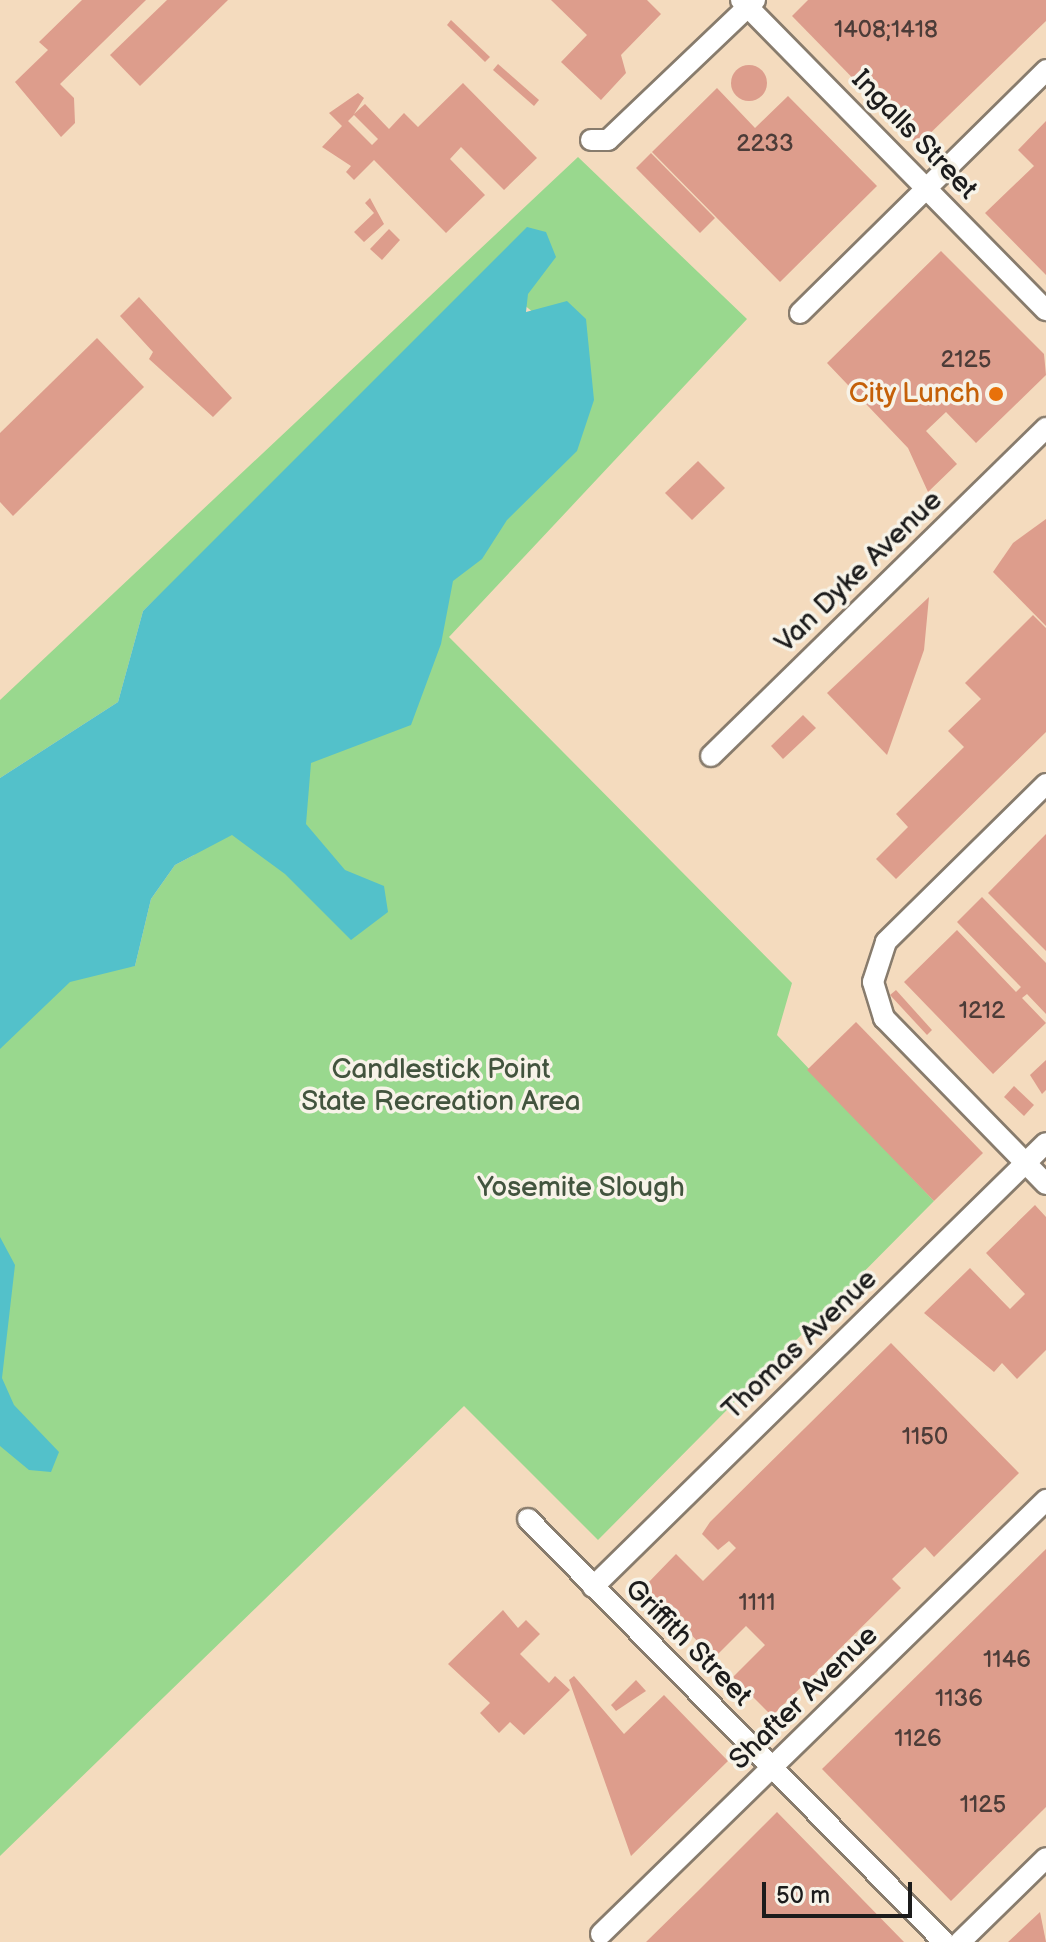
<!DOCTYPE html>
<style>
body{margin:0}
#map{position:relative;width:1046px;height:1942px;overflow:hidden;background:#f4dbbe;font-family:"Balsamiq Sans",sans-serif}
div>[style]{position:absolute}
.green>*{inset:0;background:#99d88e}
.water>*{inset:0;background:#53c1ca}
.building>*{inset:0;background:#dd9d8c}
.round{border-radius:50%}
.roads{filter:drop-shadow(2px 0 #887c6d) drop-shadow(-2px 0 #887c6d) drop-shadow(0 2px #887c6d) drop-shadow(0 -2px #887c6d)}
.minor>*{height:20px;margin:-10px;padding:0 10px;transform-origin:10px;border-radius:10px;background:#fff}
.dots>*{width:22px;height:22px;translate:-50% -50%;box-sizing:border-box;border:4px solid #f7f3e8;border-radius:50%}
span{translate:-50% -50%;white-space:nowrap;text-align:center;line-height:1.15;-webkit-text-stroke:7px #f7f3e8;paint-order:stroke}
.number-label{font-size:24px;color:#4c3c38}
.number-label span{-webkit-text-stroke-width:0}
.street-label{font-size:28px;color:#1c1c1c}
.food-label{font-size:28px;color:#c56008}
.right{translate:-100% -50%;text-align:right}
.park-label{font-size:28px;color:#42543e}
.scale{position:absolute;left:762px;top:1882px;width:150px;height:36px;box-sizing:border-box;border:4px solid #1c1c1c;border-top:0;padding-left:10px;font-size:24px;line-height:28px;white-space:nowrap;color:#1c1c1c;-webkit-text-stroke:6px #f7f3e8;paint-order:stroke}
</style>
<div id="map">
<div class="green">
<div style="clip-path:polygon(578px 157px,747px 319px,449px 637px,792px 983px,777px 1035px,934px 1201px,598px 1540px,464px 1406px,0 1856px,0 1027px,56px 971px,135px 966px,151px 899px,175px 865px,194px 855px,545px 322px,490px 277px,143px 611px,118px 702px,0 778px,0 700px)"></div>
</div>
<div class="water">
<div style="clip-path:polygon(527px 227px,546px 232px,556px 257px,528px 294px,526px 312px,567px 301px,586px 319px,594px 400px,577px 451px,507px 520px,482px 559px,453px 581px,441px 644px,411px 725px,311px 763px,306px 824px,345px 870px,384px 886px,388px 912px,351px 940px,285px 874px,232px 835px,175px 865px,151px 899px,135px 966px,70px 982px,0 1049px,0 778px,118px 702px,143px 611px)"></div>
<div style="clip-path:polygon(0 1237px,15px 1265px,2px 1378px,14px 1405px,59px 1452px,51px 1472px,29px 1470px,0 1446px)"></div>
</div>
<div class="building">
<div style="clip-path:polygon(82px 0,146px 0,60px 84px,74px 98px,75px 123px,61px 137px,15px 82px,48px 50px,39px 42px)"></div>
<div style="clip-path:polygon(167px 0,228px 0,140px 86px,110px 55px)"></div>
<div style="clip-path:polygon(551px 0,647px 0,661px 14px,621px 55px,626px 73px,601px 100px,561px 62px,587px 35px)"></div>
<div style="clip-path:polygon(808px 0,1046px 0,1046px 21px,918px 145px,792px 16px)"></div>
<div style="clip-path:polygon(451px 20px,490px 57px,485px 62px,447px 25px)"></div>
<div style="clip-path:polygon(498px 64px,539px 100px,534px 106px,493px 70px)"></div>
<div class="round" style="left:731px;top:65px;width:36px;height:36px"></div>
<div style="clip-path:polygon(evenodd,463px 83px,537px 158px,504px 190px,461px 147px,450px 159px,485px 195px,446px 233px,374px 160px,354px 180px,346px 172px,351px 166px,322px 147px,342px 126px,329px 113px,358px 93px,364px 98px,354px 114px,365px 104px,389px 129px,404px 113px,418px 127px,463px 83px,354px 115px,378px 139px,372px 145px,348px 121px,354px 115px)"></div>
<div style="clip-path:polygon(717px 88px,755px 128px,788px 96px,877px 186px,780px 282px,652px 152px)"></div>
<div style="clip-path:polygon(1046px 121px,1046px 275px,985px 213px,1034px 166px,1018px 150px)"></div>
<div style="clip-path:polygon(651px 153px,715px 218px,700px 233px,636px 168px)"></div>
<div style="clip-path:polygon(370px 198px,384px 224px,364px 242px,354px 232px,374px 213px,365px 203px)"></div>
<div style="clip-path:polygon(389px 229px,400px 240px,382px 260px,370px 249px)"></div>
<div style="clip-path:polygon(941px 251px,1044px 354px,1046px 375px,976px 443px,946px 412px,926px 431px,957px 464px,928px 492px,908px 448px,827px 363px)"></div>
<div style="clip-path:polygon(139px 297px,232px 398px,213px 417px,149px 359px,153px 352px,120px 316px)"></div>
<div style="clip-path:polygon(97px 338px,144px 387px,13px 516px,0 502px,0 433px)"></div>
<div style="clip-path:polygon(698px 461px,725px 488px,692px 520px,665px 493px)"></div>
<div style="clip-path:polygon(1046px 519px,1046px 626px,993px 572px,1013px 543px)"></div>
<div style="clip-path:polygon(929px 597px,924px 650px,887px 755px,827px 693px)"></div>
<div style="clip-path:polygon(1033px 615px,1046px 628px,1046px 732px,896px 879px,876px 859px,908px 827px,896px 814px,964px 747px,948px 731px,981px 699px,965px 683px)"></div>
<div style="clip-path:polygon(803px 715px,816px 728px,783px 759px,771px 746px)"></div>
<div style="clip-path:polygon(1046px 834px,1046px 951px,988px 893px)"></div>
<div style="clip-path:polygon(982px 897px,1046px 963px,1046px 1014px,1027px 994px,1022px 998px,1046px 1023px,993px 1074px,904px 982px,957px 930px,1016px 992px,1021px 987px,957px 922px)"></div>
<div style="clip-path:polygon(896px 990px,932px 1030px,927px 1035px,890px 995px)"></div>
<div style="clip-path:polygon(856px 1022px,983px 1153px,934px 1201px,807px 1070px)"></div>
<div style="clip-path:polygon(1046px 1060px,1046px 1090px,1042px 1094px,1030px 1075px)"></div>
<div style="clip-path:polygon(1014px 1086px,1034px 1105px,1024px 1116px,1004px 1097px)"></div>
<div style="clip-path:polygon(1035px 1205px,1046px 1217px,1046px 1350px,1017px 1379px,1002px 1363px,994px 1372px,924px 1313px,970px 1268px,1010px 1309px,1025px 1294px,986px 1253px)"></div>
<div style="clip-path:polygon(891px 1343px,1019px 1473px,934px 1557px,925px 1547px,892px 1579px,901px 1588px,772px 1716px,733px 1677px,765px 1645px,746px 1626px,714px 1658px,644px 1587px,676px 1554px,703px 1581px,736px 1548px,729px 1541px,718px 1550px,702px 1534px,710px 1522px)"></div>
<div style="clip-path:polygon(1046px 1549px,1046px 1807px,951px 1901px,822px 1769px)"></div>
<div style="clip-path:polygon(503px 1610px,518px 1628px,526px 1620px,540px 1634px,520px 1654px,549px 1683px,555px 1676px,570px 1690px,524px 1735px,510px 1722px,499px 1733px,480px 1713px,490px 1703px,448px 1664px)"></div>
<div style="clip-path:polygon(574px 1676px,624px 1734px,664px 1695px,728px 1761px,631px 1856px,569px 1680px)"></div>
<div style="clip-path:polygon(636px 1680px,646px 1691px,616px 1711px,611px 1705px)"></div>
<div style="clip-path:polygon(777px 1812px,904px 1942px,646px 1942px,698px 1891px)"></div>
<div style="clip-path:polygon(1040px 1912px,1046px 1942px,1008px 1942px)"></div>
</div>
<div class="roads">
<div class="minor">
<div style="left:741px;top:0;width:435px;rotate:45.5deg"></div>
<div style="left:591px;top:140px;width:17px"></div>
<div style="left:608px;top:140px;width:203px;rotate:-43.6deg"></div>
<div style="left:800px;top:313px;width:346px;rotate:-44.6deg"></div>
<div style="left:711px;top:756px;width:469px;rotate:-44.4deg"></div>
<div style="left:1046px;top:784px;width:225px;rotate:135.4deg"></div>
<div style="left:886px;top:942px;width:42px;rotate:108deg"></div>
<div style="left:873px;top:982px;width:38px;rotate:73deg"></div>
<div style="left:884px;top:1018px;width:232px;rotate:45.7deg"></div>
<div style="left:528px;top:1519px;width:593px;rotate:45.48deg"></div>
<div style="left:593px;top:1587px;width:634px;rotate:-44.43deg"></div>
<div style="left:601px;top:1934px;width:622px;rotate:-44.28deg"></div>
<div style="left:960px;top:1942px;width:120px;rotate:-44.3deg"></div>
</div>
</div>
<div class="dots">
<div style="left:996px;top:394px;background:#e8710a"></div>
</div>
<div class="number-label">
<span style="left:886px;top:30px">1408;1418</span>
<span style="left:765px;top:144px">2233</span>
<span style="left:966px;top:360px">2125</span>
<span style="left:982px;top:1011px">1212</span>
<span style="left:925px;top:1437px">1150</span>
<span style="left:757px;top:1603px">1111</span>
<span style="left:1007px;top:1660px">1146</span>
<span style="left:959px;top:1699px">1136</span>
<span style="left:918px;top:1739px">1126</span>
<span style="left:983px;top:1805px">1125</span>
</div>
<div class="street-label">
<span style="left:914px;top:135px;rotate:46deg">Ingalls Street</span>
<span style="left:859px;top:572px;rotate:-44deg">Van Dyke Avenue</span>
<span style="left:800px;top:1345px;rotate:-44deg">Thomas Avenue</span>
<span style="left:688px;top:1643px;rotate:45deg">Griffith Street</span>
<span style="left:804px;top:1698px;rotate:-44deg">Shafter Avenue</span>
</div>
<div class="food-label">
<span class="right" style="left:980px;top:394px">City Lunch</span>
</div>
<div class="park-label">
<span style="left:441px;top:1086px">Candlestick Point<br>State Recreation Area</span>
<span style="left:581px;top:1188px">Yosemite Slough</span>
</div>
<div class="scale">50 m</div>
</div>
